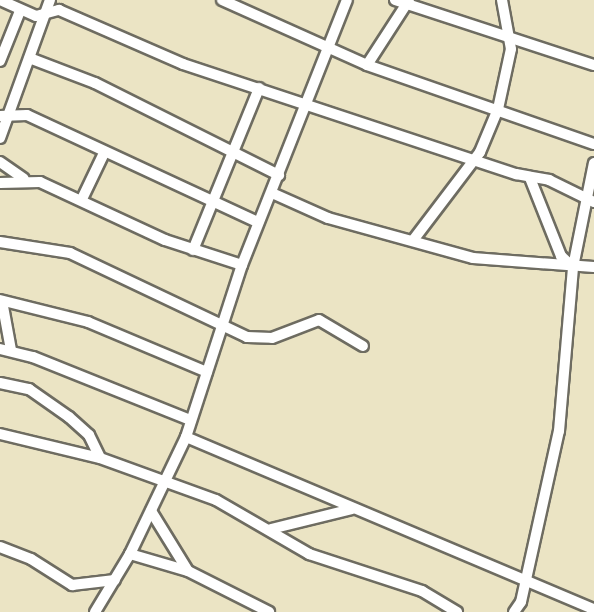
<!DOCTYPE html>
<style>
body{margin:0}
#map{position:relative;width:594px;height:612px;overflow:hidden;background:#ebe4c4;font-family:"Balsamiq Sans",sans-serif}
div>[style]{position:absolute}
.roads{filter:drop-shadow(2px 0 #6e6c61) drop-shadow(-2px 0 #6e6c61) drop-shadow(0 2px #6e6c61) drop-shadow(0 -2px #6e6c61)}
.minor>*{height:10px;margin:-5px;padding:0 5px;transform-origin:5px;border-radius:5px;background:#fff}
span{translate:-50% -50%;white-space:nowrap;text-align:center;line-height:1.15;-webkit-text-stroke:5px #fdfcf7;paint-order:stroke}
</style>
<div id="map">
<div class="roads">
<div class="minor">
<div style="left:0;top:0;width:39px;rotate:24deg"></div>
<div style="left:36px;top:16px;width:24px;rotate:-15deg"></div>
<div style="left:59px;top:10px;width:135px;rotate:23.5deg"></div>
<div style="left:183px;top:64px;width:351px;rotate:18.3deg"></div>
<div style="left:516px;top:174px;width:34px;rotate:10deg"></div>
<div style="left:549px;top:180px;width:50px;rotate:26.1deg"></div>
<div style="left:222px;top:0;width:159px;rotate:24.1deg"></div>
<div style="left:367px;top:65px;width:240px;rotate:19.2deg"></div>
<div style="left:395px;top:0;width:209px;rotate:18.1deg"></div>
<div style="left:32px;top:59px;width:67px;rotate:20.9deg"></div>
<div style="left:95px;top:83px;width:206px;rotate:26.6deg"></div>
<div style="left:0;top:61px;width:54px;rotate:-68.2deg"></div>
<div style="left:367px;top:65px;width:77px;rotate:-57.1deg"></div>
<div style="left:0;top:116px;width:27px;rotate:-2deg"></div>
<div style="left:27px;top:115px;width:255px;rotate:24.9deg"></div>
<div style="left:0;top:138px;width:147px;rotate:-70.1deg"></div>
<div style="left:0;top:162px;width:29px;rotate:35deg"></div>
<div style="left:530px;top:178px;width:84px;rotate:68.3deg"></div>
<div style="left:561px;top:256px;width:16px;rotate:43deg"></div>
<div style="left:0;top:183px;width:40px;rotate:-1.4deg"></div>
<div style="left:40px;top:182px;width:138px;rotate:24.9deg"></div>
<div style="left:165px;top:240px;width:81px;rotate:18deg"></div>
<div style="left:272px;top:193px;width:61px;rotate:24.1deg"></div>
<div style="left:328px;top:218px;width:150px;rotate:15.4deg"></div>
<div style="left:473px;top:258px;width:121px;rotate:4.3deg"></div>
<div style="left:82px;top:199px;width:51px;rotate:-64.4deg"></div>
<div style="left:414px;top:239px;width:109px;rotate:-52.8deg"></div>
<div style="left:480px;top:152px;width:47px;rotate:-67.3deg"></div>
<div style="left:498px;top:109px;width:61px;rotate:-77.8deg"></div>
<div style="left:511px;top:49px;width:50px;rotate:-100.4deg"></div>
<div style="left:0;top:242px;width:71px;rotate:8.9deg"></div>
<div style="left:70px;top:253px;width:196px;rotate:25.4deg"></div>
<div style="left:247px;top:337px;width:25px;rotate:2deg"></div>
<div style="left:272px;top:338px;width:50px;rotate:-21deg"></div>
<div style="left:319px;top:320px;width:51px;rotate:30.6deg"></div>
<div style="left:193px;top:250px;width:175px;rotate:-67.8deg"></div>
<div style="left:0;top:300px;width:91px;rotate:14deg"></div>
<div style="left:88px;top:322px;width:129px;rotate:22.8deg"></div>
<div style="left:2px;top:301px;width:50px;rotate:79.6deg"></div>
<div style="left:0;top:349px;width:34px;rotate:14deg"></div>
<div style="left:33px;top:357px;width:167px;rotate:21.8deg"></div>
<div style="left:0;top:383px;width:30px;rotate:12deg"></div>
<div style="left:29px;top:389px;width:49px;rotate:35deg"></div>
<div style="left:69px;top:417px;width:27px;rotate:42deg"></div>
<div style="left:89px;top:435px;width:25px;rotate:64deg"></div>
<div style="left:0;top:434px;width:103px;rotate:13.5deg"></div>
<div style="left:100px;top:458px;width:123px;rotate:19.9deg"></div>
<div style="left:216px;top:500px;width:108px;rotate:30.1deg"></div>
<div style="left:309px;top:554px;width:119px;rotate:18.1deg"></div>
<div style="left:422px;top:591px;width:41px;rotate:31deg"></div>
<div style="left:186px;top:437px;width:443px;rotate:22.9deg"></div>
<div style="left:151px;top:511px;width:70px;rotate:58.3deg"></div>
<div style="left:271px;top:529px;width:83px;rotate:-13.9deg"></div>
<div style="left:0;top:547px;width:33px;rotate:21deg"></div>
<div style="left:31px;top:559px;width:49px;rotate:32.4deg"></div>
<div style="left:72px;top:585px;width:43px;rotate:-6.6deg"></div>
<div style="left:130px;top:554px;width:60px;rotate:16.3deg"></div>
<div style="left:188px;top:571px;width:91px;rotate:26.8deg"></div>
<div style="left:95px;top:612px;width:68px;rotate:-58.9deg"></div>
<div style="left:130px;top:554px;width:130px;rotate:-64.4deg"></div>
<div style="left:186px;top:437px;width:181px;rotate:-72deg"></div>
<div style="left:242px;top:265px;width:285px;rotate:-68.4deg"></div>
<div style="left:514px;top:612px;width:12px;rotate:-55deg"></div>
<div style="left:521px;top:602px;width:175px;rotate:-77.5deg"></div>
<div style="left:559px;top:431px;width:165px;rotate:-85.1deg"></div>
<div style="left:573px;top:267px;width:106px;rotate:-78.6deg"></div>
</div>
</div>
</div>
